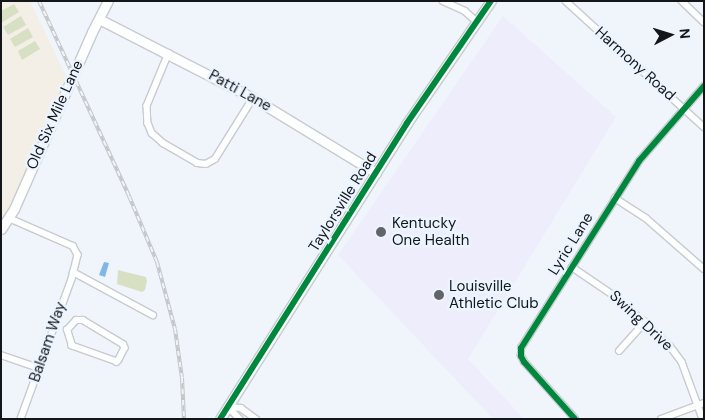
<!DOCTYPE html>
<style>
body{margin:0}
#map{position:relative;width:705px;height:420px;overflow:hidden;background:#f0f5fb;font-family:"DM Sans",sans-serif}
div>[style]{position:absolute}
.commercial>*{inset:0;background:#ededfc}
.education>*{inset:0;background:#f3eee6}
.green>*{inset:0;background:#d8e0c3}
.water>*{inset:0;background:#81b7e8}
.roads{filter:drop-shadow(1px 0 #c7cbd0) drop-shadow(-1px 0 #c7cbd0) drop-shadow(0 1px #c7cbd0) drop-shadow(0 -1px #c7cbd0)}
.street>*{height:5.5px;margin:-2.75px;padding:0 2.75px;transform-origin:2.75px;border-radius:2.75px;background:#fdfefe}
.secondary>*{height:9px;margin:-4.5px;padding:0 4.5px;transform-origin:4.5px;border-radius:4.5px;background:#fdfefe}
.primary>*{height:9px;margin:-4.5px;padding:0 4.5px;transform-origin:4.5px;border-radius:4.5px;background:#fdfefe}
.rail>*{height:4px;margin-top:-2px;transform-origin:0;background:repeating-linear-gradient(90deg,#ecf5ff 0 5.5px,#c3c5c6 0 11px);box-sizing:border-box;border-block:1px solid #c3c5c6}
.cycleway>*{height:6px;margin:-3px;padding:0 3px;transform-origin:3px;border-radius:3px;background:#00873e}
.dots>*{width:14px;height:14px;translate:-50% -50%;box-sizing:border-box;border:2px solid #ecf5ff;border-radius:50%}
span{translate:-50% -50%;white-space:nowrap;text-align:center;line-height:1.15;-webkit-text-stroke:5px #ecf5ff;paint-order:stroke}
.street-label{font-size:15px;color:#14171a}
.poi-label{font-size:15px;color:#14171a}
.left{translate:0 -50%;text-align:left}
.frame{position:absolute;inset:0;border:2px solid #14171a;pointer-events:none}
.north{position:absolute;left:645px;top:10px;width:50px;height:50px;-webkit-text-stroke:4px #ecf5ff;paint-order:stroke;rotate:85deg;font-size:14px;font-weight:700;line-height:20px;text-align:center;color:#14171a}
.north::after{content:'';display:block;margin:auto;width:18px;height:22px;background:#14171a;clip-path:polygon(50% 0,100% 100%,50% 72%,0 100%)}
</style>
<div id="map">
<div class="commercial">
<div style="clip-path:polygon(503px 16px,616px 117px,468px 359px,524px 419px,493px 419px,338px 255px)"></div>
</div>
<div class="education">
<div style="clip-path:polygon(1px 1px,30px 1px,66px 76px,46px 135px,1px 226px)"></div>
</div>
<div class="green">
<div style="clip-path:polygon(14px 4px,19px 12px,1px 23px,1px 11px)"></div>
<div style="clip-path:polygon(21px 16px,26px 25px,8px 35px,3px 27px)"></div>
<div style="clip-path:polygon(28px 28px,33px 37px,15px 47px,10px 39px)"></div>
<div style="clip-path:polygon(35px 41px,40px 49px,22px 60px,18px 51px)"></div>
<div style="clip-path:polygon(118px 270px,146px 277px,147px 281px,145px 290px,142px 292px,117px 284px)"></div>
</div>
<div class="water">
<div style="clip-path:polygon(104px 262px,109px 263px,105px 277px,99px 275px)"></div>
</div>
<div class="roads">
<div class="street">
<div style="left:443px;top:1px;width:24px;rotate:24deg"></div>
<div style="left:465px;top:11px;width:15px;rotate:42deg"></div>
<div style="left:566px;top:1px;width:187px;rotate:42.4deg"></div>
<div style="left:682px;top:1px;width:30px;rotate:44deg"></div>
<div style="left:169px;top:53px;width:57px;rotate:112.5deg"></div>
<div style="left:147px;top:106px;width:17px;rotate:87deg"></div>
<div style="left:148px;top:123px;width:11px;rotate:68deg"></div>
<div style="left:152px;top:133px;width:15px;rotate:42deg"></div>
<div style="left:163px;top:143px;width:39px;rotate:30deg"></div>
<div style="left:197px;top:163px;width:9px;rotate:6deg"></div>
<div style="left:206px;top:164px;width:10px;rotate:-29deg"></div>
<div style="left:215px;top:159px;width:72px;rotate:-58.1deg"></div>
<div style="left:615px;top:198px;width:37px;rotate:33deg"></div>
<div style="left:646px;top:218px;width:77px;rotate:41.3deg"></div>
<div style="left:9px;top:218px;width:70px;rotate:23.6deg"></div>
<div style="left:73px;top:246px;width:10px;rotate:61deg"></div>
<div style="left:78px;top:255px;width:25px;rotate:104deg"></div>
<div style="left:72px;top:279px;width:149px;rotate:110deg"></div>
<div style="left:572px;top:267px;width:57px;rotate:34.2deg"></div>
<div style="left:619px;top:299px;width:69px;rotate:42.7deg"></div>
<div style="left:670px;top:346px;width:20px;rotate:53deg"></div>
<div style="left:682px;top:362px;width:61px;rotate:69.8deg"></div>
<div style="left:73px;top:272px;width:91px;rotate:28.3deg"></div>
<div style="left:76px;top:320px;width:7px"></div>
<div style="left:83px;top:320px;width:47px;rotate:31deg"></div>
<div style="left:123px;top:344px;width:4px;rotate:63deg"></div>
<div style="left:125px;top:348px;width:13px;rotate:117deg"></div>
<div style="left:119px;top:360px;width:3px;rotate:135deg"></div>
<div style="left:117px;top:362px;width:48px;rotate:-160.4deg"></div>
<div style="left:72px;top:346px;width:17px;rotate:-107deg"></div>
<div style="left:67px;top:330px;width:13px;rotate:-48deg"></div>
<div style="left:619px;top:351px;width:39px;rotate:-48deg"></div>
<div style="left:1px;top:355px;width:40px;rotate:18.9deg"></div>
<div style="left:228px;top:407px;width:13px;rotate:4deg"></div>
<div style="left:241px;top:408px;width:19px;rotate:36deg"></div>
<div style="left:228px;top:407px;width:17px;rotate:45deg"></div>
<div style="left:575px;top:419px;width:76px;rotate:-131.8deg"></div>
<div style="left:524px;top:362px;width:7px;rotate:-117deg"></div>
<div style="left:521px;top:356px;width:8px;rotate:-90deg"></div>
<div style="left:521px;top:348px;width:221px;rotate:-57.7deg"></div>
<div style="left:639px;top:161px;width:99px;rotate:-49.1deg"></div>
<div style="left:661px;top:419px;width:46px;rotate:-20.4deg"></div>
</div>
<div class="secondary">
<div style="left:99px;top:19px;width:173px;rotate:27.2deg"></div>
<div style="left:253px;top:98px;width:144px;rotate:31.4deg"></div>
<div style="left:1px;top:229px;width:24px;rotate:-57deg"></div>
<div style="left:14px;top:209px;width:193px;rotate:-66.2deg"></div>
<div style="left:92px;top:32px;width:35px;rotate:-63deg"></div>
</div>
<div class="primary">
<div style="left:220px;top:419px;width:350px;rotate:-57.7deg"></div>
<div style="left:407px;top:123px;width:148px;rotate:-55.5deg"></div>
</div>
</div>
<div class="rail">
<div style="left:39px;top:1px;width:215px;rotate:65.2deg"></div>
<div style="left:129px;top:196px;width:72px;rotate:67deg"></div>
<div style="left:157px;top:262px;width:69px;rotate:75deg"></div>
<div style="left:175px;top:329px;width:49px;rotate:81.9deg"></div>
<div style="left:182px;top:378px;width:41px;rotate:87.2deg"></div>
</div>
<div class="cycleway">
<div style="left:220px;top:419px;width:350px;rotate:-57.7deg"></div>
<div style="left:407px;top:123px;width:148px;rotate:-55.5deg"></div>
<div style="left:575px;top:419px;width:76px;rotate:-131.8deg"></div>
<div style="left:524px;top:362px;width:7px;rotate:-117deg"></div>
<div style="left:521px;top:356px;width:8px;rotate:-90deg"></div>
<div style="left:521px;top:348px;width:221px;rotate:-57.7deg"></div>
<div style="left:639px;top:161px;width:99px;rotate:-49.1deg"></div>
</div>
<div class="dots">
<div style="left:381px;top:232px;background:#616569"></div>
<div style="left:439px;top:295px;background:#616569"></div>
</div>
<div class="street-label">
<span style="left:635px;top:64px;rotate:42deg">Harmony Road</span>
<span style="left:240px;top:91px;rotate:29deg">Patti Lane</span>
<span style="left:55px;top:115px;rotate:-66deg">Old Six Mile Lane</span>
<span style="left:343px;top:202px;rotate:-58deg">Taylorsville Road</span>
<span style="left:571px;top:244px;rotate:-58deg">Lyric Lane</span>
<span style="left:641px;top:321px;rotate:43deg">Swing Drive</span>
<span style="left:48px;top:342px;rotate:-71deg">Balsam Way</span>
</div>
<div class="poi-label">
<span class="left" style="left:392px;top:232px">Kentucky<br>One Health</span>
<span class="left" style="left:449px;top:295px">Louisville<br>Athletic Club</span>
</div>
<div class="frame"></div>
<div class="north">N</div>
</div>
